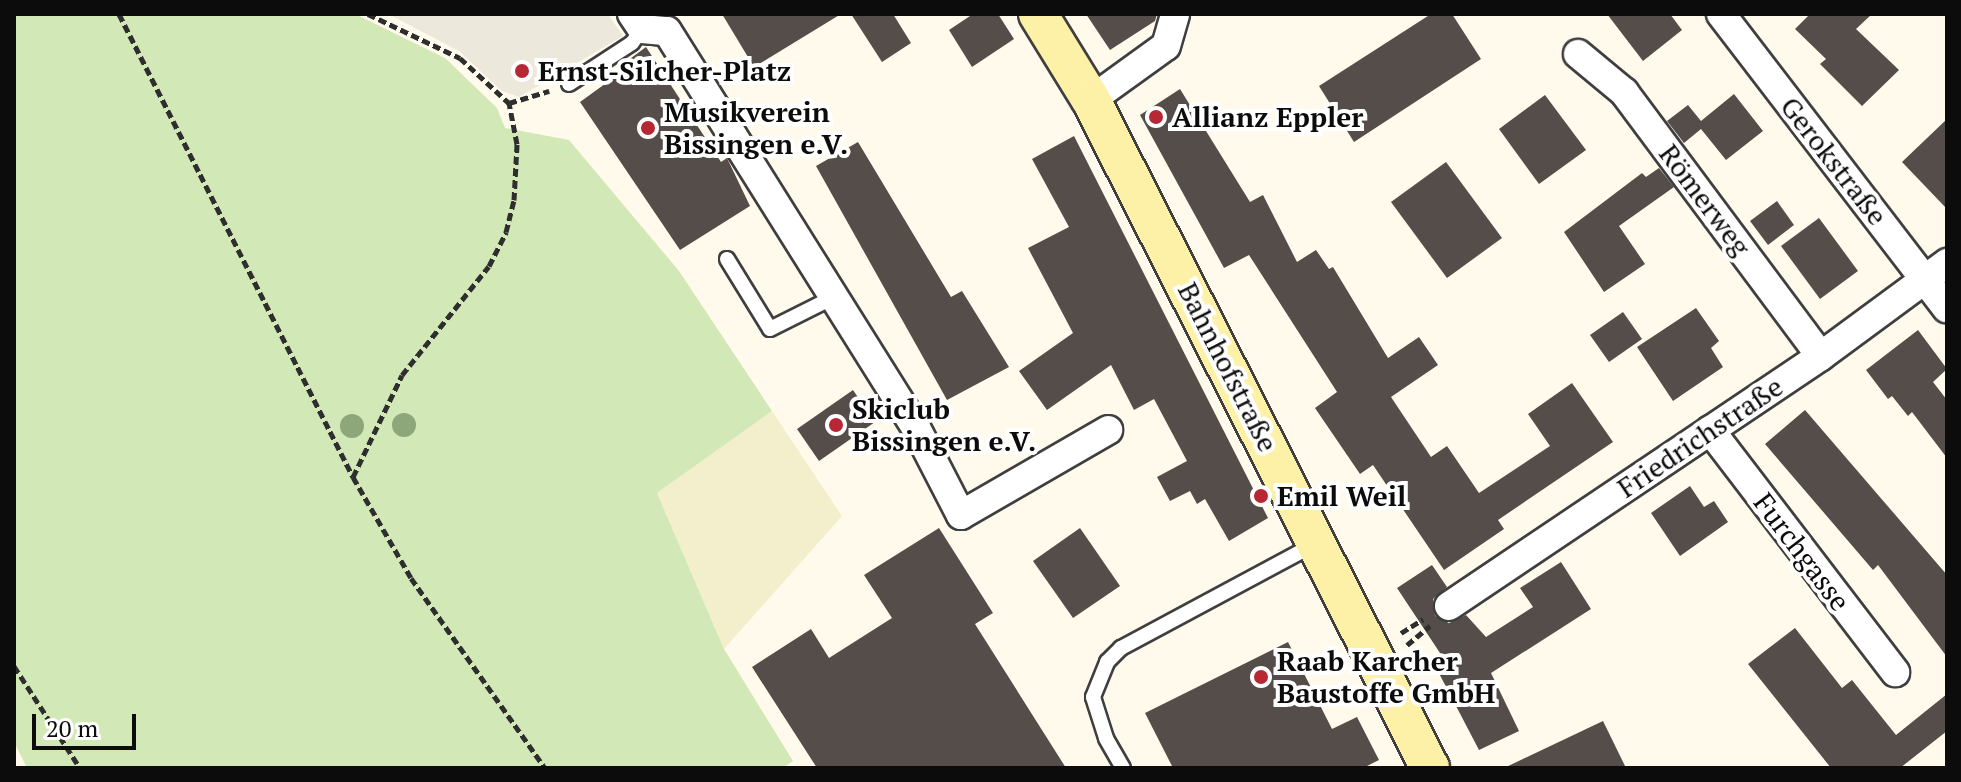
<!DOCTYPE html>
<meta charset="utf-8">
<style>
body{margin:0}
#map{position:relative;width:1961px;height:782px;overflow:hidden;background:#fffaeb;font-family:"PT Serif",serif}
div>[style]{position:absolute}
.farmland>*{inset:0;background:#f3efcd}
.green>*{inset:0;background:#d2e8b6}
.plaza>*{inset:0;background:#ede8dc}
.building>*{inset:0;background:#544d49}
.path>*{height:5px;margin-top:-2.5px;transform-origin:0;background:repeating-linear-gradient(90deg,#2e2e2e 0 8px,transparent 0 12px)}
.roads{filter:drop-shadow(2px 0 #3f3f3f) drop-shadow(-2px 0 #3f3f3f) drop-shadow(0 2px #3f3f3f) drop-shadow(0 -2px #3f3f3f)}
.lane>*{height:14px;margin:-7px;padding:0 7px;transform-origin:7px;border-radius:7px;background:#fff}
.street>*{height:28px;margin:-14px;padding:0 14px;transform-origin:14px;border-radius:14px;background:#fff}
.secondary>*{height:38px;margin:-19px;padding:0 19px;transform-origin:19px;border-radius:19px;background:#fdf1a8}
.trees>*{width:24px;height:24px;margin:-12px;border-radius:50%;background:#8da67a}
.dots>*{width:22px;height:22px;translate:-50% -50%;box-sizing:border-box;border:4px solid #fff;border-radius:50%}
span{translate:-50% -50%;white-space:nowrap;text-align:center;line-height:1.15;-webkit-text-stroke:8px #fff;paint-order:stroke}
.poi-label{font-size:28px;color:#0c0c0c;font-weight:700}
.left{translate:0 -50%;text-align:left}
.street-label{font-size:28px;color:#0c0c0c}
.frame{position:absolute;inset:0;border:16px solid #0c0c0c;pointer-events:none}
.scale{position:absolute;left:32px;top:714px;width:104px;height:36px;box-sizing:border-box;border:4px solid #0c0c0c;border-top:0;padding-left:10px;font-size:24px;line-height:28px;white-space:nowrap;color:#0c0c0c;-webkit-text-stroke:6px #fff;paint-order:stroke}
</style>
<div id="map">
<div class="farmland">
<div style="clip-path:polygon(772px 411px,842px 516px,724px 649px,657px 493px)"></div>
</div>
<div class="green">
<div style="clip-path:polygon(14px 14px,355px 14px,445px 58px,497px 108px,505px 128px,569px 140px,679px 271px,772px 411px,657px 493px,724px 649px,793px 761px,783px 768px,27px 768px,14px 742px)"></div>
</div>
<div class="plaza">
<div style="clip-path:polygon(388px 14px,608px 14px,623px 36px,519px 97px,502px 91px,459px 51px)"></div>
</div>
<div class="building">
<div style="clip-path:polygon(722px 14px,841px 14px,754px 67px)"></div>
<div style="clip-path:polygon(851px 14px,893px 14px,911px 43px,882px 62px)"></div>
<div style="clip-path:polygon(973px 14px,998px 14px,1014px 39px,972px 67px,949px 30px)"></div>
<div style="clip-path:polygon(1086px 14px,1157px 14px,1155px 21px,1110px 50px)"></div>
<div style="clip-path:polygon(1431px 14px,1452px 14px,1481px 59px,1354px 142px,1319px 86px)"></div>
<div style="clip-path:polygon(1607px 14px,1670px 14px,1682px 30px,1643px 61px)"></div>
<div style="clip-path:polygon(1810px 14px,1872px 14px,1856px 29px,1899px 70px,1862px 106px,1820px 64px,1826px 59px,1795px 29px)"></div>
<div style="clip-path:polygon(646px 47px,721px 162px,727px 158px,750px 206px,680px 250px,580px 102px,627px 68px,623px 64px)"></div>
<div style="clip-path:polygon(1180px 89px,1250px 202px,1263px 195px,1297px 262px,1316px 250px,1329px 269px,1333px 267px,1388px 358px,1419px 337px,1438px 365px,1391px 397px,1431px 457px,1447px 446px,1479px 493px,1550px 446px,1528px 414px,1572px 383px,1613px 442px,1498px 520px,1504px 529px,1444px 570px,1373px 465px,1360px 474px,1315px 408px,1337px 392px,1249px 255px,1224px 268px,1140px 115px)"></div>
<div style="clip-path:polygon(1734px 94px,1763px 131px,1726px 160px,1701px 129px,1684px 143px,1667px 121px,1688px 105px,1701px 121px)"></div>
<div style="clip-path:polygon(1545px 95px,1586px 150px,1539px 184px,1499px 129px)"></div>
<div style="clip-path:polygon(1947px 119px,1947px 209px,1902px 162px)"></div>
<div style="clip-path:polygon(1074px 136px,1268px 518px,1229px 541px,1205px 499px,1197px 504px,1190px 491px,1170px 501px,1157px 477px,1187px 461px,1154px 399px,1134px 410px,1111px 365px,1047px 410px,1019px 371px,1073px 333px,1028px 248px,1069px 227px,1032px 159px)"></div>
<div style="clip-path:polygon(858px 142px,951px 297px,962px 291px,1009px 367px,947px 400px,816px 166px)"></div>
<div style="clip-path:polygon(1446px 162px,1502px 238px,1447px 278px,1391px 202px)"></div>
<div style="clip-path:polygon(1659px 168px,1674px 187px,1619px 226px,1645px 264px,1604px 292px,1564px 232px,1642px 173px,1646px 177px)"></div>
<div style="clip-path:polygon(1777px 201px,1794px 225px,1768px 245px,1750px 221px)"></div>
<div style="clip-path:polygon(1819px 218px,1858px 271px,1820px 299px,1781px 246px)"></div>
<div style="clip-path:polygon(1696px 308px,1719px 341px,1711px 348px,1723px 367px,1673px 401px,1637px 347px)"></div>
<div style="clip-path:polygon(1623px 312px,1642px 339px,1609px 362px,1590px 335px)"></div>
<div style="clip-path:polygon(1918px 330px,1947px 369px,1933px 382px,1947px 400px,1947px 458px,1912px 412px,1908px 416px,1892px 396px,1888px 399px,1866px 370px)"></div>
<div style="clip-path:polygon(853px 390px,875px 422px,819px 461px,797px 429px)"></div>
<div style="clip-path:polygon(1805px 410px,1947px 575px,1947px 657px,1878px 565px,1873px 570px,1765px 444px)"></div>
<div style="clip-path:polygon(1690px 486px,1704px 507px,1714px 501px,1728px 522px,1680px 556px,1651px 513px)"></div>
<div style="clip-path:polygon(939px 528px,993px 613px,975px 624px,1066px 768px,817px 768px,752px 667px,811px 629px,829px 658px,892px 618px,864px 575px)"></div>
<div style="clip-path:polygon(1080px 528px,1120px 586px,1073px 618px,1033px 561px)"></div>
<div style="clip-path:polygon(1561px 562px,1591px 609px,1491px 673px,1519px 731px,1479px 750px,1431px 658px,1440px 653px,1397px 588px,1432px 565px,1447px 587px,1433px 599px,1435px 616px,1449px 623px,1466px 615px,1486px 637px,1533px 607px,1520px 588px)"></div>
<div style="clip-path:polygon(1795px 628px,1842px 688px,1852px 680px,1896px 735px,1947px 694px,1947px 731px,1900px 768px,1831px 768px,1748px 664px)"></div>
<div style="clip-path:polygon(1288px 642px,1332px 729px,1357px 717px,1379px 760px,1363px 768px,1173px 768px,1145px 713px)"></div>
<div style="clip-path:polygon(1603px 721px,1626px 768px,1504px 768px)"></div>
</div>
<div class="path">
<div style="left:119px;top:14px;width:519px;rotate:63.19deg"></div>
<div style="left:353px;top:477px;width:116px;rotate:60.1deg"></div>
<div style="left:411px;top:578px;width:232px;rotate:54.8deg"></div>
<div style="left:368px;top:14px;width:102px;rotate:25.6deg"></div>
<div style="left:460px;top:58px;width:67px;rotate:42.6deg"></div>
<div style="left:353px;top:477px;width:113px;rotate:-64.3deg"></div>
<div style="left:402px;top:375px;width:139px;rotate:-51.4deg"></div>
<div style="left:489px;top:266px;width:38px;rotate:-63deg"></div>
<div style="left:506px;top:232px;width:33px;rotate:-76deg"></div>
<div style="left:514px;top:200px;width:56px;rotate:-86.9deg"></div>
<div style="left:517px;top:144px;width:42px;rotate:-101deg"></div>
<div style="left:509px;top:103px;width:42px;rotate:-16.7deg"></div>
<div style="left:1401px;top:633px;width:26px;rotate:-32deg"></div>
<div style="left:1407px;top:645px;width:30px;rotate:-40deg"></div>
<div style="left:14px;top:666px;width:121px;rotate:57.1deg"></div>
</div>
<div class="roads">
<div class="lane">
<div style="left:569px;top:84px;width:75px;rotate:-33.1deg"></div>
<div style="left:632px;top:43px;width:17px;rotate:-54deg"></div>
<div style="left:727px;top:259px;width:82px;rotate:58.4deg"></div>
<div style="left:770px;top:329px;width:72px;rotate:-26.6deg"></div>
<div style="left:1123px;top:768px;width:34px;rotate:-120deg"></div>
<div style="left:1106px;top:738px;width:43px;rotate:-107.6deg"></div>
<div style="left:1093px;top:697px;width:38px;rotate:-68deg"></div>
<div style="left:1107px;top:662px;width:20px;rotate:-45deg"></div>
<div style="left:1121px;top:648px;width:220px;rotate:-28.2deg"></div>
</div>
<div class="street">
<div style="left:632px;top:14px;width:18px;rotate:56deg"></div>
<div style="left:642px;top:29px;width:25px;rotate:5deg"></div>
<div style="left:667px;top:31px;width:469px;rotate:57.9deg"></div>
<div style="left:916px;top:428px;width:98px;rotate:62.7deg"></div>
<div style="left:961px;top:515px;width:170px;rotate:-30deg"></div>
<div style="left:1721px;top:14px;width:371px;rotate:52.5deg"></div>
<div style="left:1578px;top:54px;width:60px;rotate:39.6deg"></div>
<div style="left:1624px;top:92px;width:329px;rotate:53.3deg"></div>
<div style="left:1091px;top:100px;width:92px;rotate:-35.8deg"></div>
<div style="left:1166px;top:46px;width:33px;rotate:-74deg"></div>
<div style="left:1710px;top:430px;width:305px;rotate:52.6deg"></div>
<div style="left:1449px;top:606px;width:448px;rotate:-33.9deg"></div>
<div style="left:1821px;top:356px;width:157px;rotate:-36.4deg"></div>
</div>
<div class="secondary">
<div style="left:1038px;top:14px;width:101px;rotate:58.4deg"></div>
<div style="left:1091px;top:100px;width:749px;rotate:63.09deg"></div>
</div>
</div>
<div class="trees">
<div style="left:404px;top:425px"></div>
<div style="left:352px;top:426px"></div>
</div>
<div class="dots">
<div style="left:522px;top:71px;background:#b82834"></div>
<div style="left:1156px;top:117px;background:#b82834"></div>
<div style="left:648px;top:128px;background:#b82834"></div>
<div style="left:836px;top:425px;background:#b82834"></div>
<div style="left:1261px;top:496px;background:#b82834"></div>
<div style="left:1261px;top:677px;background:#b82834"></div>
</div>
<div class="poi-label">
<span class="left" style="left:538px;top:71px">Ernst-Silcher-Platz</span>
<span class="left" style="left:664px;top:128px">Musikverein<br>Bissingen e.V.</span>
<span class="left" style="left:1172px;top:117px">Allianz Eppler</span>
<span class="left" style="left:852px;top:425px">Skiclub<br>Bissingen e.V.</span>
<span class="left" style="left:1277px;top:496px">Emil Weil</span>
<span class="left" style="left:1277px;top:677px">Raab Karcher<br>Baustoffe GmbH</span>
</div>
<div class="street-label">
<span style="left:1834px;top:161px;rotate:52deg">Gerokstraße</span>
<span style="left:1705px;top:200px;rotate:53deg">Römerweg</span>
<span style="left:1228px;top:367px;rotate:63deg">Bahnhofstraße</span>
<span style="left:1700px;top:437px;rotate:-34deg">Friedrichstraße</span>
<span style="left:1802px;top:552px;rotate:53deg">Furchgasse</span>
</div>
<div class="frame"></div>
<div class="scale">20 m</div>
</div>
